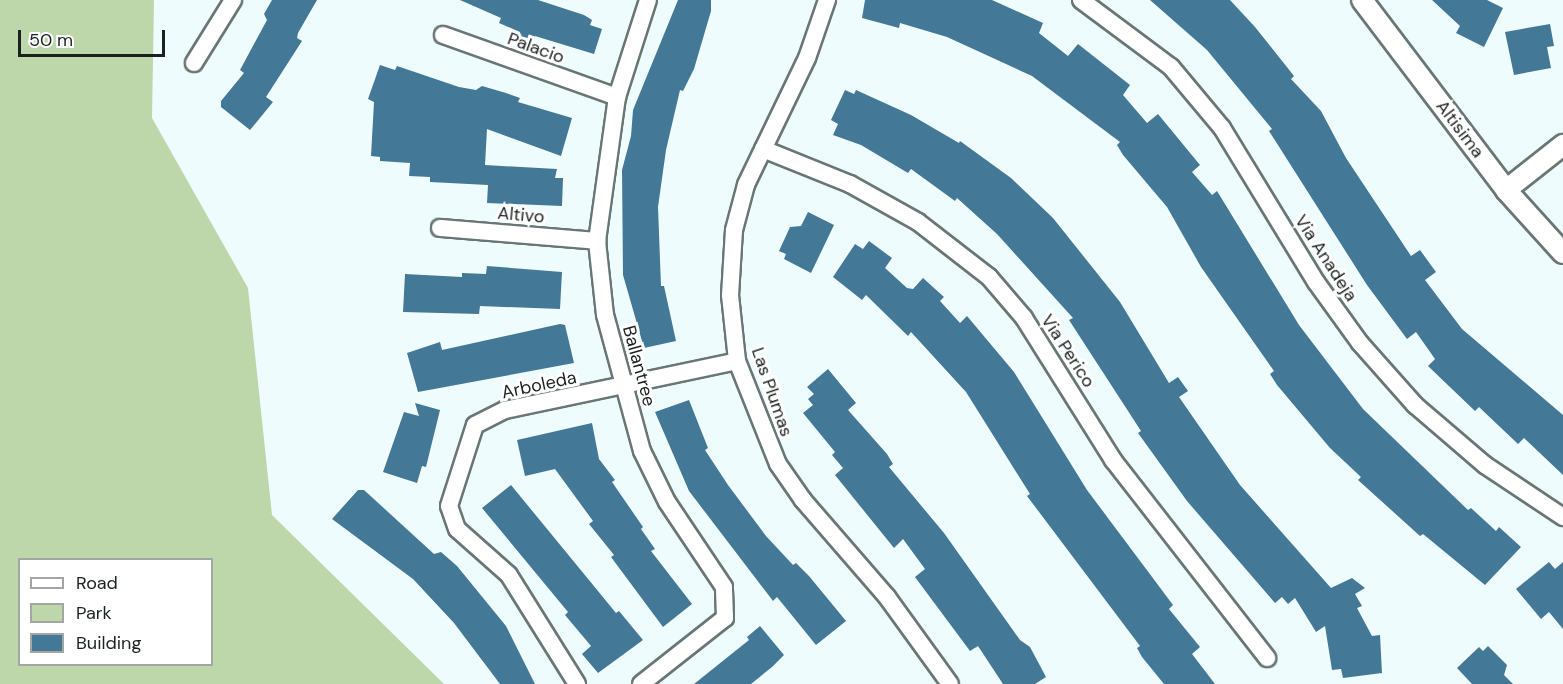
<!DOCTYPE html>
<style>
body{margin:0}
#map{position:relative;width:1563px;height:684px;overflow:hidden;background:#effcfd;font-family:"DM Sans",sans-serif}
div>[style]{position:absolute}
.green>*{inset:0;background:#bdd6aa}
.building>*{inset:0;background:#437896}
.roads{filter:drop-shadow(2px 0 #6a7676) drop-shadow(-2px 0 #6a7676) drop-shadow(0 2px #6a7676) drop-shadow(0 -2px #6a7676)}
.minor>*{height:16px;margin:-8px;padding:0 8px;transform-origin:8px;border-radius:8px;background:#fff}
.tertiary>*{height:20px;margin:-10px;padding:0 10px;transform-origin:10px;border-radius:10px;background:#fff}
span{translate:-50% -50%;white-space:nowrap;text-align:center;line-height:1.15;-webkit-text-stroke:6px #fff;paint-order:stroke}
.street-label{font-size:18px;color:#1b2020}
.legend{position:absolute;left:18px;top:558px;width:195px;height:108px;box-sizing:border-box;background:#fff;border:2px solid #a4a6a6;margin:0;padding:8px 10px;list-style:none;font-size:18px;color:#1b2020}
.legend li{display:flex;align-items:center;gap:12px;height:30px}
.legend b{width:30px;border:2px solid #a4a6a6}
.scale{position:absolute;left:18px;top:30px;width:147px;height:27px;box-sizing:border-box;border:3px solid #1b2020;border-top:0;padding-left:8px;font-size:18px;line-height:21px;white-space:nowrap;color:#1b2020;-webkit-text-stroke:4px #fff;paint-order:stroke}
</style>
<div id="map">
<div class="green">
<div style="clip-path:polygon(evenodd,0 0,154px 0,152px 118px,248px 288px,272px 515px,444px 684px,0 684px,0 0,20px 560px,212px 560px,212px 664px,20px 664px,20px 560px)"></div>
</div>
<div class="building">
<div style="clip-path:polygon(272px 0,317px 0,298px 33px,297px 38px,302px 41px,266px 97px,273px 102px,250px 130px,221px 107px,221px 101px,244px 73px,240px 70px,267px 20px,264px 14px)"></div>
<div style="clip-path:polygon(460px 0,538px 0,584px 15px,592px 20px,590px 25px,602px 29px,594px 54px,535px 36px,534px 40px,519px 36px,520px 32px,499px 23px,501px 18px)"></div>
<div style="clip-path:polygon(678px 0,711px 0,711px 11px,694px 69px,683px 91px,680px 90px,666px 150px,658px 207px,661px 286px,664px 286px,676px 341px,644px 348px,623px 275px,622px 170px,631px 136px,633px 110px)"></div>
<div style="clip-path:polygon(865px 0,992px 0,1043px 23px,1039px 33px,1068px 56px,1078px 44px,1130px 85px,1123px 95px,1147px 123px,1158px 114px,1200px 165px,1192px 172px,1212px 195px,1217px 191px,1299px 325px,1363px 409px,1468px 510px,1471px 508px,1496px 531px,1499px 527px,1521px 547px,1485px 585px,1423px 534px,1420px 536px,1358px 480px,1361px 477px,1330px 448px,1277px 385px,1270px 374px,1274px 371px,1201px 267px,1167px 207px,1123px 155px,1117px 145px,1120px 142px,1032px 76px,947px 37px,900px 23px,899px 28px,862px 18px)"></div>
<div style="clip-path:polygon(1150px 0,1230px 0,1255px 27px,1294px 76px,1291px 79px,1321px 111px,1346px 158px,1411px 256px,1420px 250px,1436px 272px,1425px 280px,1462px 329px,1563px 415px,1563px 475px,1524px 438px,1518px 444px,1479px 407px,1475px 411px,1428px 366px,1435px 359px,1416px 332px,1407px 339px,1367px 285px,1269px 131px,1272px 129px,1207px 50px)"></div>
<div style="clip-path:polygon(1432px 0,1487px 0,1503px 8px,1484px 47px,1456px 33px,1460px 26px)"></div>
<div style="clip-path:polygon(1550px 24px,1554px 46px,1547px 47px,1551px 68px,1514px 75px,1505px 32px)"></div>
<div style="clip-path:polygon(380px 65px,395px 70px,397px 66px,459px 87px,476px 90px,482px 86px,506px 93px,520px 98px,518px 102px,572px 118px,561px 156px,487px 129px,485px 165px,557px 169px,555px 178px,563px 178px,562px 206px,487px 203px,488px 185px,430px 182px,430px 177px,409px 176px,410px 163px,380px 161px,380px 157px,371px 156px,374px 102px,368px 99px)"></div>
<div style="clip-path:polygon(845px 90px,854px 94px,856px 90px,911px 115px,959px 143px,960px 141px,1011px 178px,1053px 218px,1120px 302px,1169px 383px,1178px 377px,1188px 391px,1179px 397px,1240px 485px,1331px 588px,1352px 578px,1365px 588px,1355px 594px,1362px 606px,1357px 608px,1372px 636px,1380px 635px,1382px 673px,1343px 678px,1341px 669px,1332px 670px,1325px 626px,1316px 632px,1295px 598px,1288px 604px,1282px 597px,1275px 603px,1187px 501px,1138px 433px,1141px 431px,1069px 320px,1073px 318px,997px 234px,957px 198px,955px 201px,911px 169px,908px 173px,861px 145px,833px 135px,838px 124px,831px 120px)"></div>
<div style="clip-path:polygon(808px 212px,834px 225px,811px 273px,784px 259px,786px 254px,779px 251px,790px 227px,801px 226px)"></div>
<div style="clip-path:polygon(869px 241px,892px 258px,885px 268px,907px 288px,913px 289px,923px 278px,944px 297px,940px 301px,960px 323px,967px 316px,1014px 372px,1087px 490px,1173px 605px,1169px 609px,1200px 647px,1192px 654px,1215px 684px,1164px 684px,1142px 657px,1137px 648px,1140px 646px,1027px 496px,1030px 494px,966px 392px,911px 332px,908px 336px,866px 295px,862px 300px,833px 277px,855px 244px,863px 249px)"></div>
<div style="clip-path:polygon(487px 266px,562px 272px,560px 309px,480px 306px,479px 314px,403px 312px,405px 274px,462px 277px,462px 273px,486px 274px)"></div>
<div style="clip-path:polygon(560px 324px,565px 325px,574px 363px,418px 392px,407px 353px,440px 342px,442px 350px)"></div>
<div style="clip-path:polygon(828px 369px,856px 403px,848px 410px,887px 454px,893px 464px,889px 467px,944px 533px,1020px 640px,1030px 647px,1046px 677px,1035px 684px,1003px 684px,978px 646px,970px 651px,915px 577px,925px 569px,903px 539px,894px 548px,835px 475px,843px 468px,832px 455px,835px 452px,803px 413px,813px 405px,808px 399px,814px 394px,807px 387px)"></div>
<div style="clip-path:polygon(689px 400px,708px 448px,705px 450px,728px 485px,766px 536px,793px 565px,796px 563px,809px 576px,846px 621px,816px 645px,777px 597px,773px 601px,689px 491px,655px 412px)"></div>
<div style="clip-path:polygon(415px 403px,440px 410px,426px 467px,422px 466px,417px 483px,383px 472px,404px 412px,419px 416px)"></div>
<div style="clip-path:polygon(592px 423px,599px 459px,615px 480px,612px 482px,643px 527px,641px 529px,655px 549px,651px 551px,692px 604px,663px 627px,611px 557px,614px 555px,589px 524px,593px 521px,555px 469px,525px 476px,517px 440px)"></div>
<div style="clip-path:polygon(511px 485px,616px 613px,619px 611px,643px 640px,598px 673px,582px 654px,591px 646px,565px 615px,568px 612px,482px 508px)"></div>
<div style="clip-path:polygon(358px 490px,364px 490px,434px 554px,441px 552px,457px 566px,506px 626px,535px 684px,500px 684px,454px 623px,413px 579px,332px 519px)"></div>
<div style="clip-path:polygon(1549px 562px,1555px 569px,1563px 562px,1563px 629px,1549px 612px,1541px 619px,1516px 589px)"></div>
<div style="clip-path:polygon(760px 626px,784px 655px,772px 667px,751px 684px,694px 684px,749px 640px,747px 637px)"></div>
<div style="clip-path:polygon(1488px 646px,1507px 665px,1504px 675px,1513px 684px,1472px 684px,1457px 668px,1479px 647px,1483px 651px)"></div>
</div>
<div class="roads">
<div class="minor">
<div style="left:827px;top:0;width:61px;rotate:109deg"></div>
<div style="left:807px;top:58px;width:141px;rotate:115.7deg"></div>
<div style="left:746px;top:185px;width:47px;rotate:104.9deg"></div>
<div style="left:734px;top:230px;width:65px;rotate:93.5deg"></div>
<div style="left:730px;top:295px;width:66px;rotate:83.9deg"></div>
<div style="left:737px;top:361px;width:111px;rotate:68.3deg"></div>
<div style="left:778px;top:464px;width:44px;rotate:55.2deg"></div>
<div style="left:803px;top:500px;width:128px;rotate:49.1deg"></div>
<div style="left:887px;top:597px;width:107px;rotate:54.1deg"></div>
<div style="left:1081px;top:0;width:112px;rotate:36.7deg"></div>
<div style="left:1171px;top:67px;width:80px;rotate:50.1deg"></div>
<div style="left:1222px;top:128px;width:180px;rotate:58.6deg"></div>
<div style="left:1316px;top:282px;width:75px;rotate:54.2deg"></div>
<div style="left:1360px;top:343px;width:83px;rotate:48.4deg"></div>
<div style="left:1415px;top:405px;width:92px;rotate:40.6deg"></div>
<div style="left:1485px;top:465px;width:94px;rotate:33.7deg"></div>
<div style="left:443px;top:35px;width:185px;rotate:19.6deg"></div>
<div style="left:194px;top:63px;width:74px;rotate:-58.2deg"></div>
<div style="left:763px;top:149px;width:94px;rotate:21.9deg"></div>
<div style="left:850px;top:184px;width:78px;rotate:29.2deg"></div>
<div style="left:918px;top:222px;width:90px;rotate:37.8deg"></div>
<div style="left:989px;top:277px;width:54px;rotate:49.5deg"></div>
<div style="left:1024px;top:318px;width:168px;rotate:57.9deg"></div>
<div style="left:1113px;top:460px;width:251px;rotate:52.1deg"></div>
<div style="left:440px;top:228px;width:158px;rotate:4.7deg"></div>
<div style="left:577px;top:684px;width:128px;rotate:-122deg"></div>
<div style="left:509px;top:575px;width:69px;rotate:-138.5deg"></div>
<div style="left:457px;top:529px;width:24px;rotate:-109deg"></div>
<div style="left:449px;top:506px;width:85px;rotate:-72.2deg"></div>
<div style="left:475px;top:425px;width:34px;rotate:-27deg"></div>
<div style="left:505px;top:410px;width:237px;rotate:-11.9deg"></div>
<div style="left:641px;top:684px;width:107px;rotate:-38.2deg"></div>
<div style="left:725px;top:618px;width:31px;rotate:-92deg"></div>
<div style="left:724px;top:587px;width:102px;rotate:-123.8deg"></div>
<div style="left:667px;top:502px;width:57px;rotate:-116.1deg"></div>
<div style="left:642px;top:451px;width:141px;rotate:-105.2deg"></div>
<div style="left:605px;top:315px;width:74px;rotate:-96.2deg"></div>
<div style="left:597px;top:241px;width:145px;rotate:-82.1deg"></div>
<div style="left:617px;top:97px;width:102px;rotate:-72.3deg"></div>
</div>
<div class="tertiary">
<div style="left:1362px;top:0;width:238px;rotate:52.8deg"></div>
<div style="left:1506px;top:190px;width:85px;rotate:47.9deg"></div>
<div style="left:1506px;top:190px;width:73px;rotate:-38.3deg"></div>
</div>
</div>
<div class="street-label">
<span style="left:536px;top:48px;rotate:20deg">Palacio</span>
<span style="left:1460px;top:129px;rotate:53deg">Altisima</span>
<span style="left:521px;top:215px;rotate:5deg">Altivo</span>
<span style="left:1326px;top:258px;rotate:57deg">Via Anadeja</span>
<span style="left:1068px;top:351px;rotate:57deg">Via Perico</span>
<span style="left:639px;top:366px;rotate:75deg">Ballantree</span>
<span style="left:539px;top:385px;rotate:-12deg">Arboleda</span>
<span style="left:772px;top:392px;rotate:71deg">Las Plumas</span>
</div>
<ul class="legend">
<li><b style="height:8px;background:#fff"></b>Road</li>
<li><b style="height:16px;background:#bdd6aa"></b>Park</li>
<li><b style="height:16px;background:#437896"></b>Building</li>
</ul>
<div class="scale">50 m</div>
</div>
